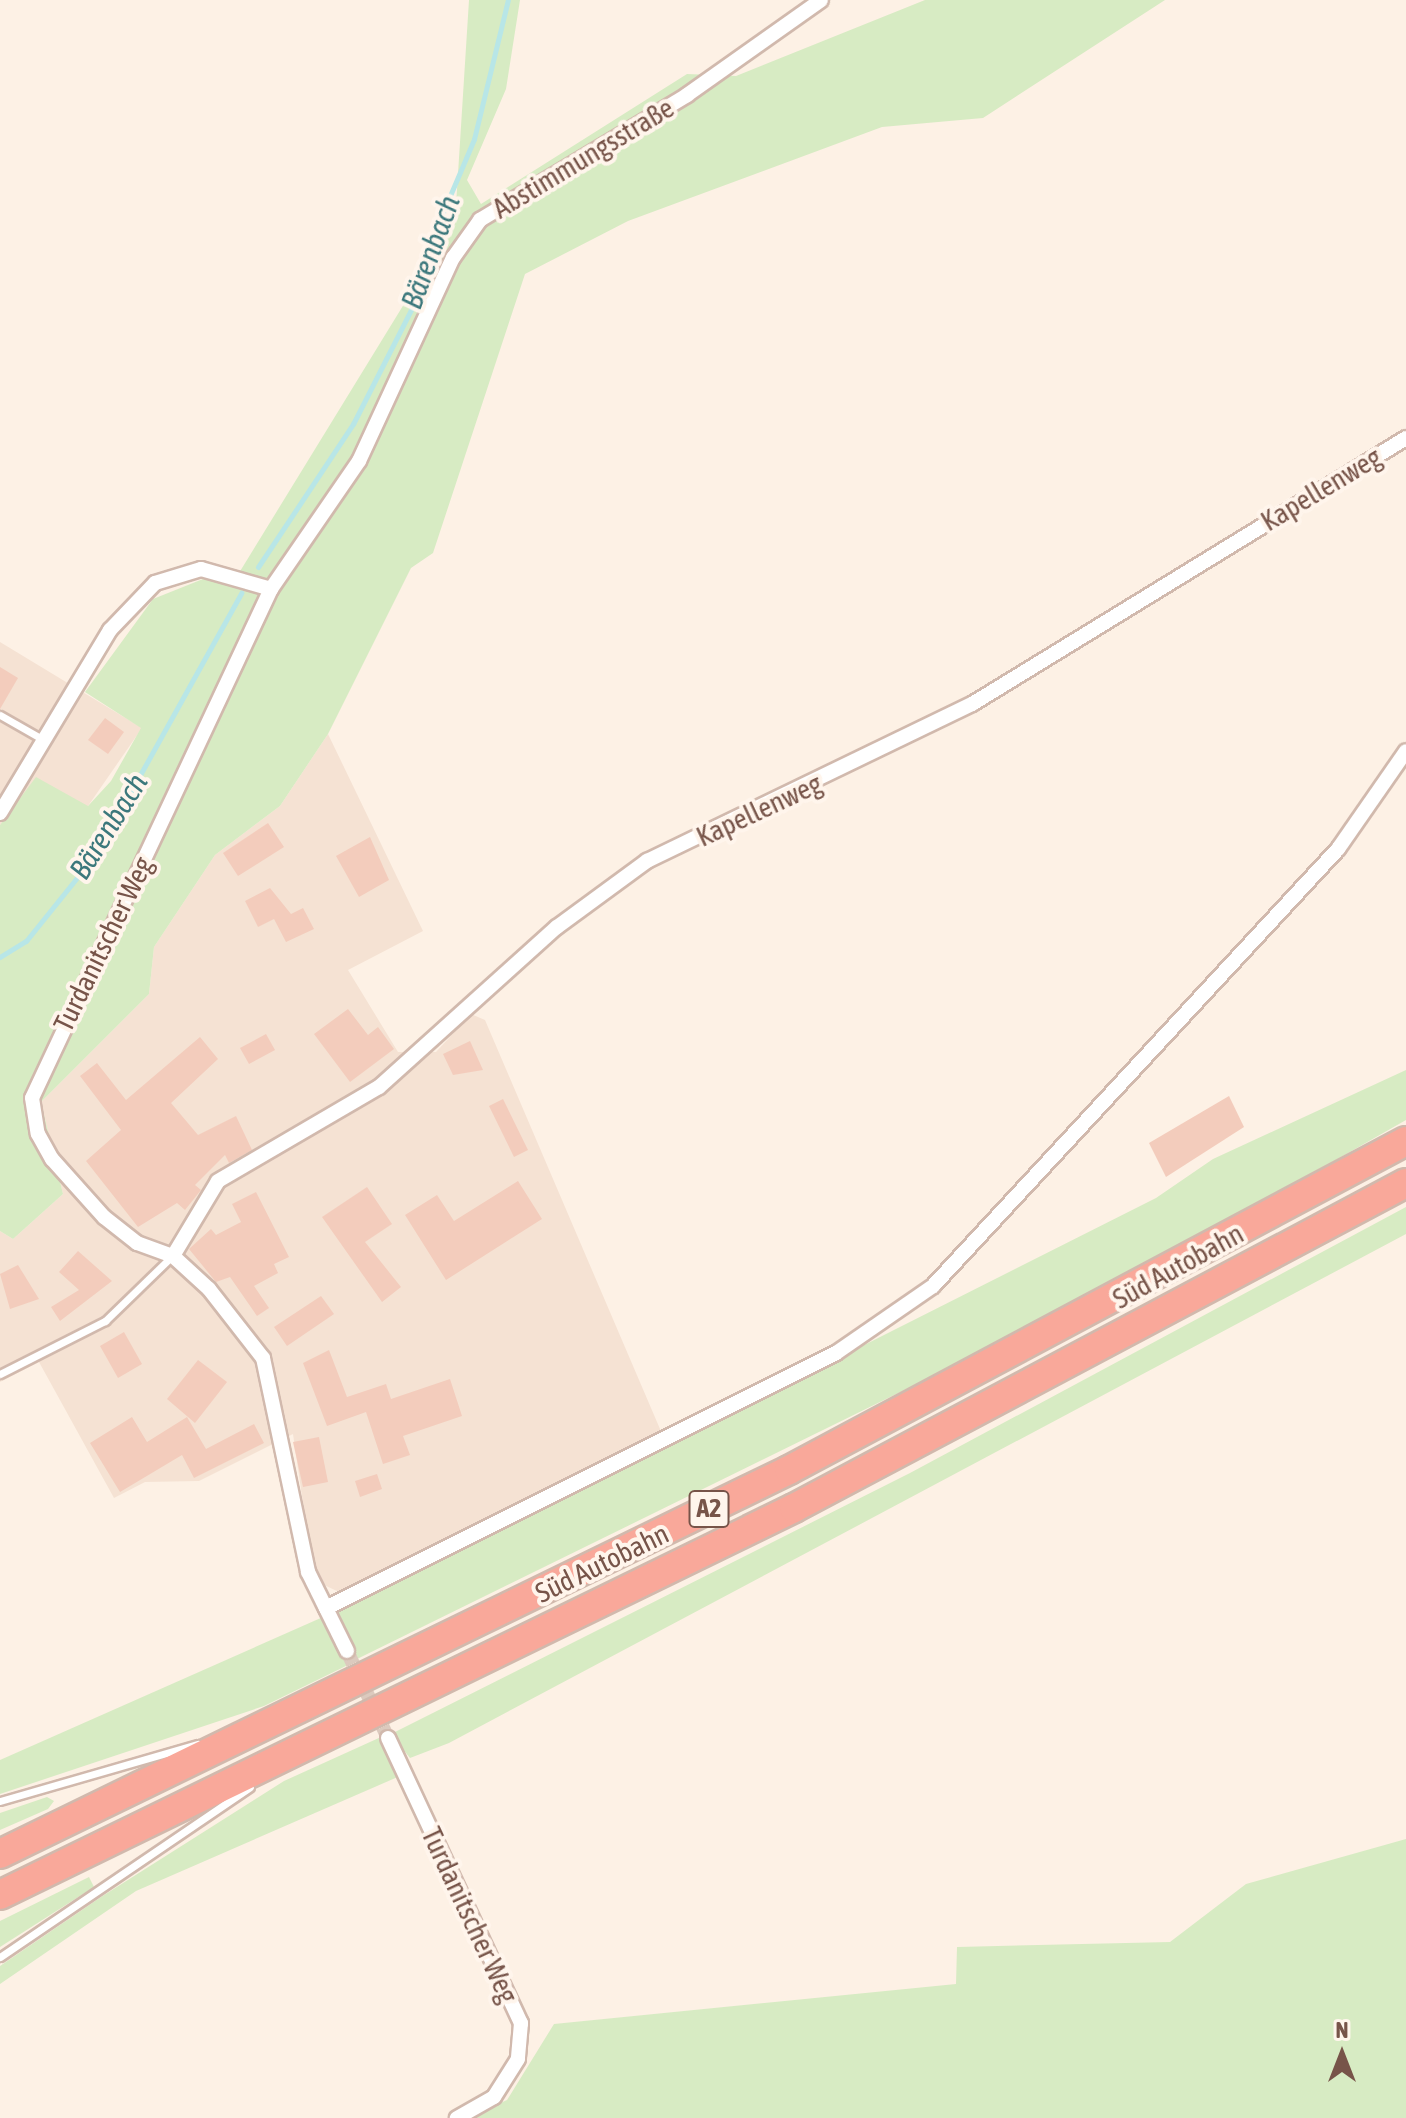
<!DOCTYPE html>
<meta charset="utf-8">
<style>
body{margin:0}
#map{position:relative;width:1406px;height:2118px;overflow:hidden;background:#fdf1e5;font-family:"Asap Condensed",sans-serif}
div>[style]{position:absolute}
.residential>*{inset:0;background:#f5e2d3}
.green>*{inset:0;background:#d7ebc3}
.stream>*{height:5px;margin:-2.5px;padding:0 2.5px;transform-origin:2.5px;border-radius:2.5px;background:#b8e6e7}
.building>*{inset:0;background:#f3ccbc}
.minor-tunnel>*{height:14px;margin-top:-7px;transform-origin:0;background:repeating-linear-gradient(90deg,#dccabe 0 14px,transparent 0 21px)}
.roads{filter:drop-shadow(2px 0 #d1b9ad) drop-shadow(-2px 0 #d1b9ad) drop-shadow(0 2px #d1b9ad) drop-shadow(0 -2px #d1b9ad)}
.service>*{height:7px;margin:-3.5px;padding:0 3.5px;transform-origin:3.5px;border-radius:3.5px;background:#fff}
.minor>*{height:14px;margin:-7px;padding:0 7px;transform-origin:7px;border-radius:7px;background:#fff}
.motorway>*{height:28px;margin:-14px;padding:0 14px;transform-origin:14px;border-radius:14px;background:#f9a89a}
span{translate:-50% -50%;white-space:nowrap;text-align:center;line-height:1.15;-webkit-text-stroke:8px #fff5ec;paint-order:stroke}
.shield-label span{padding:2px 6px;background:#fff5ec;border:2px solid;border-radius:6px;-webkit-text-stroke-width:0}
.shield-label{font-size:26px;color:#775449;font-weight:700}
.street-label{font-size:28px;color:#775449}
.water-label{font-size:30px;color:#3c787c;font-style:italic}
.north{position:absolute;left:1302px;top:2014px;width:80px;height:80px;-webkit-text-stroke:6px #fff5ec;paint-order:stroke;rotate:0deg;font-size:22px;font-weight:700;line-height:32px;text-align:center;color:#775449}
.north::after{content:'';display:block;margin:auto;width:28px;height:36px;background:#775449;clip-path:polygon(50% 0,100% 100%,50% 72%,0 100%)}
</style>
<div id="map">
<div class="residential">
<div style="clip-path:polygon(0 642px,142px 728px,88px 806px,14px 809px,0 825px)"></div>
<div style="clip-path:polygon(328px 734px,423px 931px,348px 970px,398px 1052px,436px 1052px,471px 1014px,485px 1020px,663px 1436px,368px 1585px,339px 1592px,322px 1584px,312px 1565px,293px 1434px,199px 1481px,145px 1482px,114px 1498px,39px 1362px,0 1382px,0 1231px,13px 1239px,63px 1194px,41px 1102px,149px 994px,154px 947px,215px 855px,280px 806px)"></div>
</div>
<div class="green">
<div style="clip-path:polygon(469px 0,520px 0,506px 89px,467px 180px,481px 204px,687px 74px,736px 76px,925px 0,1165px 0,983px 118px,882px 127px,628px 221px,525px 274px,433px 553px,411px 568px,328px 734px,280px 806px,215px 855px,154px 947px,149px 994px,41px 1102px,63px 1194px,13px 1239px,0 1231px,0 825px,36px 777px,88px 806px,111px 781px,141px 728px,85px 692px,153px 599px,203px 579px,231px 586px,455px 221px)"></div>
<div style="clip-path:polygon(1406px 1070px,1406px 1120px,1334px 1161px,939px 1373px,355px 1660px,334px 1616px,340px 1609px,1156px 1198px,1213px 1159px)"></div>
<div style="clip-path:polygon(1406px 1207px,1406px 1234px,449px 1743px,410px 1758px,391px 1734px,910px 1473px)"></div>
<div style="clip-path:polygon(323px 1617px,348px 1665px,264px 1706px,0 1794px,0 1760px)"></div>
<div style="clip-path:polygon(381px 1737px,400px 1776px,136px 1891px,0 1984px,0 1966px,101px 1897px,284px 1781px)"></div>
<div style="clip-path:polygon(47px 1797px,54px 1801px,48px 1809px,0 1830px,0 1813px)"></div>
<div style="clip-path:polygon(1406px 1839px,1406px 2118px,467px 2118px,507px 2100px,554px 2024px,956px 1984px,957px 1947px,1170px 1942px,1246px 1884px)"></div>
<div style="clip-path:polygon(89px 1877px,94px 1887px,0 1947px,0 1921px)"></div>
</div>
<div class="stream">
<div style="left:258px;top:567px;width:172px;rotate:-56.4deg"></div>
<div style="left:353px;top:424px;width:155px;rotate:-63.1deg"></div>
<div style="left:423px;top:286px;width:56px;rotate:-77.7deg"></div>
<div style="left:435px;top:231px;width:100px;rotate:-67deg"></div>
<div style="left:474px;top:139px;width:143px;rotate:-76.3deg"></div>
<div style="left:0;top:957px;width:31px;rotate:-32deg"></div>
<div style="left:26px;top:941px;width:112px;rotate:-51.2deg"></div>
<div style="left:96px;top:854px;width:299px;rotate:-60.9deg"></div>
</div>
<div class="building">
<div style="clip-path:polygon(0 667px,18px 678px,0 709px)"></div>
<div style="clip-path:polygon(105px 718px,124px 732px,108px 754px,88px 740px)"></div>
<div style="clip-path:polygon(268px 823px,284px 847px,238px 876px,223px 853px)"></div>
<div style="clip-path:polygon(370px 837px,389px 880px,359px 897px,336px 856px)"></div>
<div style="clip-path:polygon(270px 888px,291px 914px,303px 908px,314px 929px,286px 942px,274px 919px,258px 927px,245px 901px)"></div>
<div style="clip-path:polygon(348px 1009px,368px 1035px,378px 1027px,394px 1049px,350px 1082px,314px 1034px)"></div>
<div style="clip-path:polygon(266px 1034px,275px 1050px,249px 1064px,240px 1048px)"></div>
<div style="clip-path:polygon(200px 1037px,218px 1059px,171px 1103px,198px 1135px,236px 1116px,252px 1150px,229px 1163px,225px 1155px,195px 1185px,201px 1190px,185px 1210px,177px 1203px,138px 1227px,86px 1161px,121px 1130px,80px 1076px,97px 1063px,126px 1100px)"></div>
<div style="clip-path:polygon(470px 1041px,483px 1070px,453px 1075px,443px 1054px)"></div>
<div style="clip-path:polygon(1229px 1096px,1244px 1127px,1166px 1177px,1149px 1143px)"></div>
<div style="clip-path:polygon(503px 1099px,528px 1150px,514px 1157px,489px 1106px)"></div>
<div style="clip-path:polygon(518px 1181px,542px 1219px,446px 1280px,405px 1215px,437px 1195px,454px 1221px)"></div>
<div style="clip-path:polygon(367px 1187px,392px 1224px,365px 1242px,401px 1287px,382px 1302px,322px 1217px)"></div>
<div style="clip-path:polygon(256px 1192px,289px 1257px,274px 1264px,278px 1273px,254px 1286px,269px 1308px,257px 1316px,230px 1277px,216px 1282px,189px 1249px,211px 1229px,216px 1235px,241px 1222px,232px 1204px)"></div>
<div style="clip-path:polygon(78px 1251px,112px 1281px,60px 1321px,51px 1307px,79px 1290px,59px 1272px)"></div>
<div style="clip-path:polygon(18px 1265px,39px 1299px,10px 1309px,0 1274px)"></div>
<div style="clip-path:polygon(321px 1296px,334px 1314px,287px 1346px,274px 1327px)"></div>
<div style="clip-path:polygon(124px 1332px,142px 1364px,118px 1378px,100px 1346px)"></div>
<div style="clip-path:polygon(329px 1350px,347px 1397px,386px 1384px,391px 1399px,450px 1379px,462px 1416px,403px 1436px,410px 1455px,383px 1464px,366px 1412px,327px 1426px,303px 1363px)"></div>
<div style="clip-path:polygon(198px 1360px,227px 1382px,195px 1423px,167px 1399px)"></div>
<div style="clip-path:polygon(132px 1417px,147px 1442px,187px 1417px,206px 1449px,254px 1424px,264px 1443px,194px 1478px,182px 1455px,120px 1492px,90px 1443px)"></div>
<div style="clip-path:polygon(319px 1437px,328px 1482px,303px 1487px,293px 1442px)"></div>
<div style="clip-path:polygon(377px 1474px,382px 1489px,360px 1497px,355px 1481px)"></div>
</div>
<div class="minor-tunnel">
<div style="left:347px;top:1651px;width:96px;rotate:64.8deg"></div>
</div>
<div class="roads">
<div class="service">
<div style="left:0;top:715px;width:51px;rotate:29.6deg"></div>
<div style="left:0;top:1374px;width:118px;rotate:-26.8deg"></div>
<div style="left:105px;top:1321px;width:92px;rotate:-44.1deg"></div>
<div style="left:0;top:1801px;width:206px;rotate:-16.1deg"></div>
<div style="left:0;top:1957px;width:302px;rotate:-34.2deg"></div>
</div>
<div class="minor">
<div style="left:271px;top:589px;width:562px;rotate:115.15deg"></div>
<div style="left:32px;top:1098px;width:36px;rotate:81deg"></div>
<div style="left:38px;top:1134px;width:29px;rotate:61deg"></div>
<div style="left:52px;top:1159px;width:78px;rotate:48.1deg"></div>
<div style="left:104px;top:1217px;width:42px;rotate:38.2deg"></div>
<div style="left:137px;top:1243px;width:38px;rotate:20deg"></div>
<div style="left:173px;top:1256px;width:49px;rotate:42.5deg"></div>
<div style="left:209px;top:1289px;width:88px;rotate:52deg"></div>
<div style="left:263px;top:1358px;width:219px;rotate:78.1deg"></div>
<div style="left:308px;top:1572px;width:88px;rotate:63.7deg"></div>
<div style="left:0;top:813px;width:214px;rotate:-59deg"></div>
<div style="left:110px;top:630px;width:65px;rotate:-46.2deg"></div>
<div style="left:155px;top:583px;width:48px;rotate:-16.9deg"></div>
<div style="left:201px;top:569px;width:73px;rotate:15.9deg"></div>
<div style="left:271px;top:589px;width:155px;rotate:-55.5deg"></div>
<div style="left:359px;top:461px;width:224px;rotate:-65.2deg"></div>
<div style="left:453px;top:258px;width:47px;rotate:-54.6deg"></div>
<div style="left:480px;top:220px;width:242px;rotate:-31.1deg"></div>
<div style="left:687px;top:95px;width:164px;rotate:-35.3deg"></div>
<div style="left:173px;top:1256px;width:87px;rotate:-59deg"></div>
<div style="left:218px;top:1181px;width:186px;rotate:-30.3deg"></div>
<div style="left:379px;top:1087px;width:239px;rotate:-42deg"></div>
<div style="left:557px;top:927px;width:112px;rotate:-36.3deg"></div>
<div style="left:647px;top:861px;width:361px;rotate:-25.8deg"></div>
<div style="left:972px;top:704px;width:509px;rotate:-31.5deg"></div>
<div style="left:326px;top:1608px;width:570px;rotate:-26.57deg"></div>
<div style="left:836px;top:1353px;width:118px;rotate:-34.6deg"></div>
<div style="left:933px;top:1286px;width:596px;rotate:-47.18deg"></div>
<div style="left:1338px;top:849px;width:119px;rotate:-55.2deg"></div>
<div style="left:388px;top:1738px;width:315px;rotate:65deg"></div>
<div style="left:521px;top:2023px;width:36px;rotate:95deg"></div>
<div style="left:518px;top:2059px;width:45px;rotate:122.3deg"></div>
<div style="left:494px;top:2097px;width:43px;rotate:150.4deg"></div>
</div>
<div class="motorway">
<div style="left:0;top:1854px;width:877px;rotate:-25.95deg"></div>
<div style="left:789px;top:1470px;width:699px;rotate:-28.07deg"></div>
<div style="left:0;top:1895px;width:883px;rotate:-25.98deg"></div>
<div style="left:794px;top:1508px;width:693px;rotate:-27.97deg"></div>
</div>
</div>
<div class="shield-label">
<span style="left:709px;top:1509px">A2</span>
</div>
<div class="street-label">
<span style="left:583px;top:158px;rotate:-31deg">Abstimmungsstraße</span>
<span style="left:1321px;top:489px;rotate:-31deg">Kapellenweg</span>
<span style="left:759px;top:810px;rotate:-25deg">Kapellenweg</span>
<span style="left:103px;top:944px;rotate:-64deg">Turdanitscher Weg</span>
<span style="left:1178px;top:1266px;rotate:-29deg">Süd Autobahn</span>
<span style="left:602px;top:1563px;rotate:-26deg">Süd Autobahn</span>
<span style="left:470px;top:1915px;rotate:65deg">Turdanitscher Weg</span>
</div>
<div class="water-label">
<span style="left:430px;top:252px;rotate:-70deg">Bärenbach</span>
<span style="left:108px;top:826px;rotate:-58deg">Bärenbach</span>
</div>
<div class="north">N</div>
</div>
